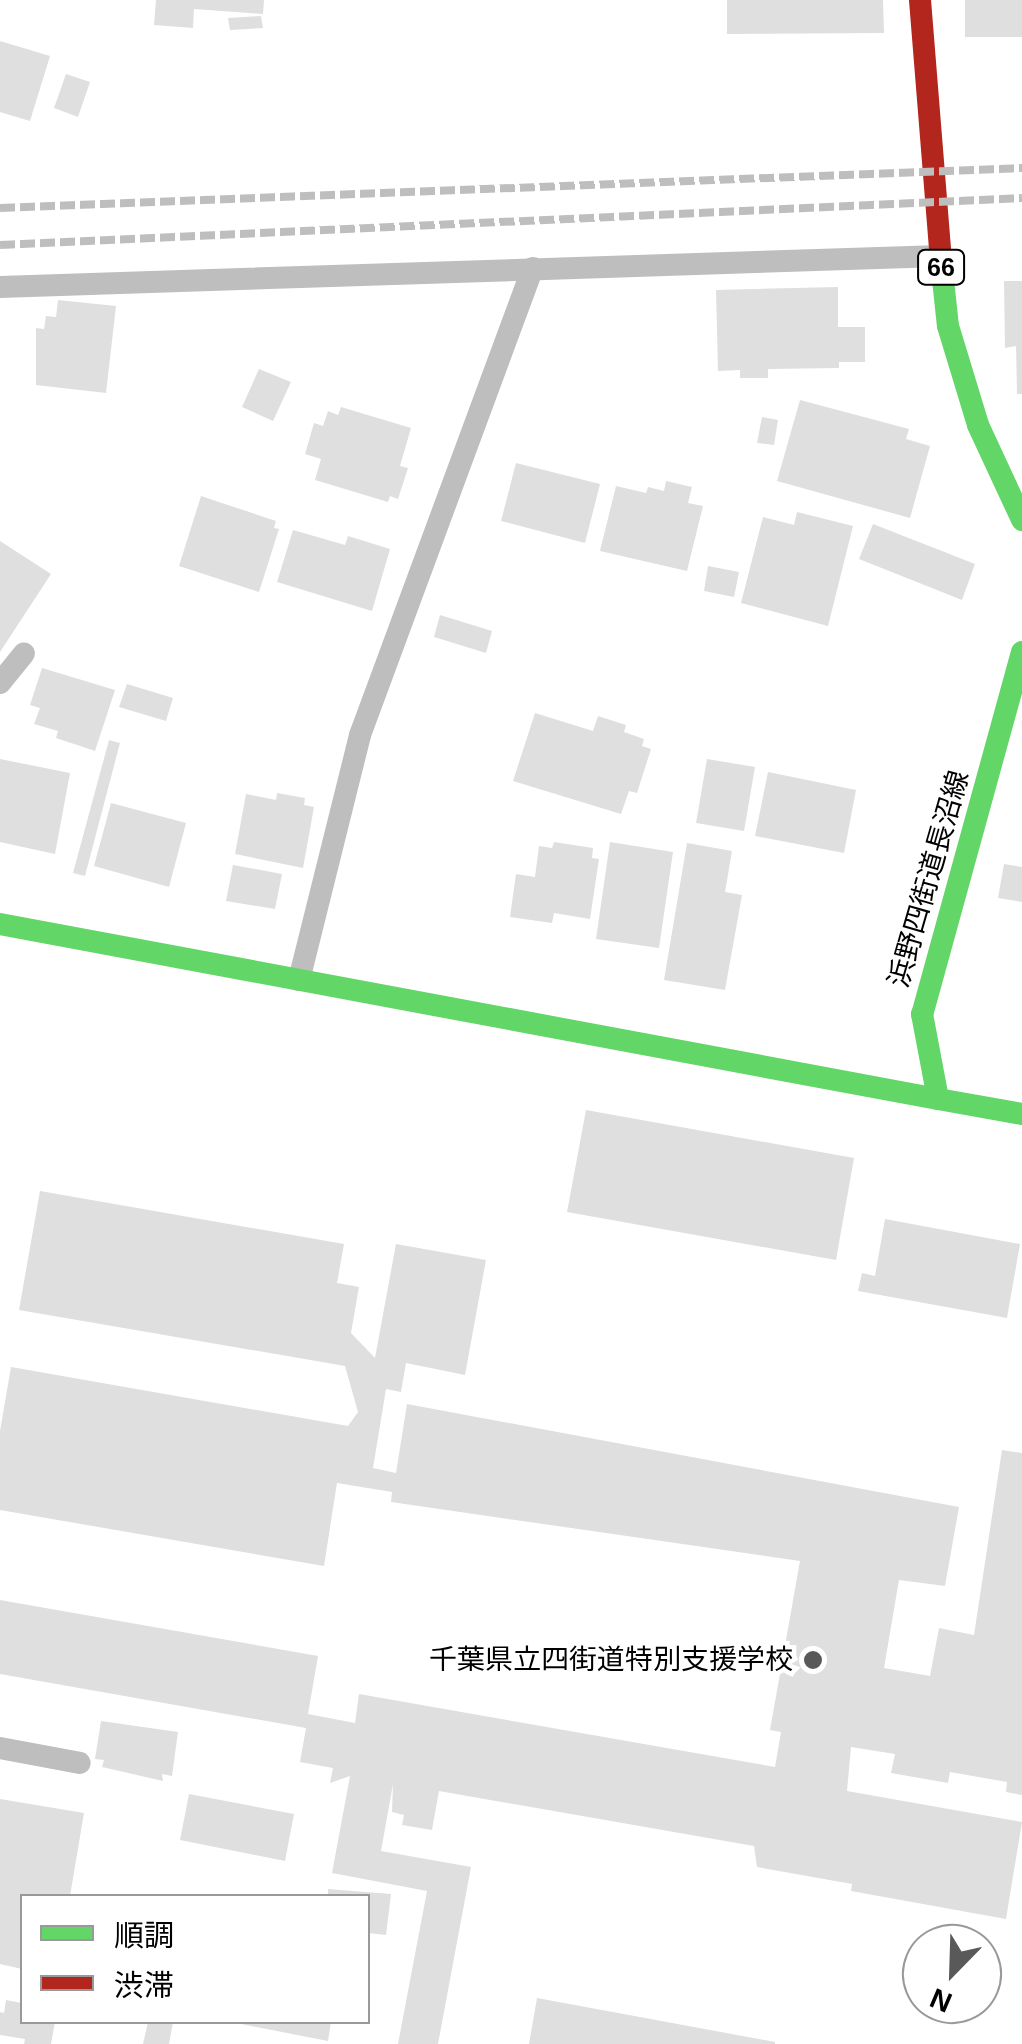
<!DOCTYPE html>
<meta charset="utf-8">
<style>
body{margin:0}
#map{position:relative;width:1022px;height:2044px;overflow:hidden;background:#fff;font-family:Helvetica,"Noto Sans JP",sans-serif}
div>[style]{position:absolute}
.building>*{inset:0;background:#dfdfdf}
.lane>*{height:22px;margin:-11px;padding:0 11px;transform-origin:11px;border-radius:11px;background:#bebebe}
.fast>*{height:22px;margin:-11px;padding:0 11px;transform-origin:11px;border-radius:11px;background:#63d668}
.jam>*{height:22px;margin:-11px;padding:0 11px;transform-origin:11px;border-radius:11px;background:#b3261e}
.rail>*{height:8px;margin-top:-4px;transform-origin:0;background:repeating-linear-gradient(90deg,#bebebe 0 15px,transparent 0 20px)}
.dots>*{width:28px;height:28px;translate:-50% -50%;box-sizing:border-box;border:5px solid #fff;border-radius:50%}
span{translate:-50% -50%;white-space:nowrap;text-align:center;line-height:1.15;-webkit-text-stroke:9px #fff;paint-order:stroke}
.shield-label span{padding:2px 8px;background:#fff;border:2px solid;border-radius:8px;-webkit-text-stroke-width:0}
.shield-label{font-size:25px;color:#000;font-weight:700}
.street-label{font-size:28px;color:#000}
.poi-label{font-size:28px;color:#000}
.right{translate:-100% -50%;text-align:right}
.legend{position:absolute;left:20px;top:1894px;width:350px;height:130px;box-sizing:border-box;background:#fff;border:2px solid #999;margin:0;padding:12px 18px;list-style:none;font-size:30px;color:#000}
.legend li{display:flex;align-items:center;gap:20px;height:50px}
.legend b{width:50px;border:2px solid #999}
.north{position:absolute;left:902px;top:1924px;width:100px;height:100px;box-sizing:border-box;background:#fff;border:2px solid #999;border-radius:50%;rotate:203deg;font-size:28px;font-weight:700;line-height:40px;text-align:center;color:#000}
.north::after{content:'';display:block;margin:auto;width:35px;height:45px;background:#595959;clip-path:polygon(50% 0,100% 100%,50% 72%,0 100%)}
</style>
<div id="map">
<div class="building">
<div style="clip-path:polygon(156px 0,264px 0,263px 14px,194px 9px,193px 28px,154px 25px)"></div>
<div style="clip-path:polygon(727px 0,883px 0,884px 33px,727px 34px)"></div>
<div style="clip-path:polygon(965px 0,1022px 0,1022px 37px,965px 37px)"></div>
<div style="clip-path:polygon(261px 16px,263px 28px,230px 30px,228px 18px)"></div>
<div style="clip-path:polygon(0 41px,50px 56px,30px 121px,0 112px)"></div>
<div style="clip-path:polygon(66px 74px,90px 82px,78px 117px,54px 108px)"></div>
<div style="clip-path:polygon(1004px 281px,1022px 281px,1022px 394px,1017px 394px,1016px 346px,1005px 348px)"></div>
<div style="clip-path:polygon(838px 287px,838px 327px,865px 327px,865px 362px,839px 362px,839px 368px,768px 369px,768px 378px,740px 378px,740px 370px,718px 371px,716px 290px)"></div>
<div style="clip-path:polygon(58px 300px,116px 306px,106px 393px,36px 385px,36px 328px,44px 329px,46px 316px,56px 317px)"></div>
<div style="clip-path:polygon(259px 369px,291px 382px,273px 421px,242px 407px)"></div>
<div style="clip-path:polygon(800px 400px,909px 429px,906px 439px,930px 446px,910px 518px,777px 481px)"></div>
<div style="clip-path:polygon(341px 407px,411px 428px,400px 466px,408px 468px,398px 499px,390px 496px,388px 502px,315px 480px,321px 459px,305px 454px,314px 423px,323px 426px,328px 411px,338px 415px)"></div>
<div style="clip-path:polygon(762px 417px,778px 420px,774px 445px,757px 443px)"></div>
<div style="clip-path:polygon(516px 463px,600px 484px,585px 543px,501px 521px)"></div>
<div style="clip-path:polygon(666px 481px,692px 487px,688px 503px,703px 506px,687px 571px,600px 551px,616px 486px,646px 493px,648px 487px,664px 491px)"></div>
<div style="clip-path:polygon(201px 496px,276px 521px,274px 528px,279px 529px,259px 592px,179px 566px)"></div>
<div style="clip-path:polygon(797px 512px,853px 526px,828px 626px,741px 603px,763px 517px,794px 525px)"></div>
<div style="clip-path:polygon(873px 524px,975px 564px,962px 600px,859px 559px)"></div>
<div style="clip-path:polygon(293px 530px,345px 545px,348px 536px,390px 549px,372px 611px,277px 582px)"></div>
<div style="clip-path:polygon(0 541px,51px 574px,0 652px)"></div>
<div style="clip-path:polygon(708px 566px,739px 572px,734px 597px,704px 591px)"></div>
<div style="clip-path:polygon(440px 615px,492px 631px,486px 653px,434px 637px)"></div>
<div style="clip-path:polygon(42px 668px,115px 690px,95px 751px,56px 738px,58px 731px,34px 724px,40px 708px,30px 705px)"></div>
<div style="clip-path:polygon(127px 684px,173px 698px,166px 721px,119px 707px)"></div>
<div style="clip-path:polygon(535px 713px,593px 731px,598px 716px,626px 725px,624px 732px,644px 739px,642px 746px,651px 749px,637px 793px,629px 791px,621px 814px,513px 781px)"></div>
<div style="clip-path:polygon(109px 740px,120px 743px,85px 876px,73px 873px)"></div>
<div style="clip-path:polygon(0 759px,70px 773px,55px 854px,0 842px)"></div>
<div style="clip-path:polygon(707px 759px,755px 767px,744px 831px,696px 823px)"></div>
<div style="clip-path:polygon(768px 772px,856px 790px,844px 853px,755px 836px)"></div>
<div style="clip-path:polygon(277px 793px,305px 798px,304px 805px,314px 807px,303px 868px,235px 854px,246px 794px,276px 800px)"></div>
<div style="clip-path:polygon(111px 803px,186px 823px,169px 887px,94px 866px)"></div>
<div style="clip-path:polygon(554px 842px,593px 848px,592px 858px,599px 859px,590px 919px,554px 913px,552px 923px,510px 917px,516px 874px,535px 877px,539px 846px,552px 848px)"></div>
<div style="clip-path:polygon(610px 842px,673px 852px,659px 948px,596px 939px)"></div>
<div style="clip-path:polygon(687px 843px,732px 851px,725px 892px,742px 895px,725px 990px,664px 980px)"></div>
<div style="clip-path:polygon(1004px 864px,1022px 867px,1022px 902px,998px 898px)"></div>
<div style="clip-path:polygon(233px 865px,282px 874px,275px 909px,226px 901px)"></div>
<div style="clip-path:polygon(586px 1110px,854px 1158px,836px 1260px,567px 1212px)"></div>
<div style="clip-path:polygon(40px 1191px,344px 1244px,337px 1283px,359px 1287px,351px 1333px,375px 1358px,396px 1244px,486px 1260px,465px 1375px,406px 1363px,401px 1392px,386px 1389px,373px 1468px,396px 1473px,407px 1404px,959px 1507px,945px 1586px,899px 1580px,884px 1668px,930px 1676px,939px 1628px,974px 1635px,1002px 1450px,1022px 1453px,1022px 1795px,1006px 1792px,1007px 1782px,950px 1772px,948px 1783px,891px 1773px,895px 1754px,851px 1747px,847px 1791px,1022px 1822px,1006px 1919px,851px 1891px,852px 1884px,757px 1867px,754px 1846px,439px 1791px,432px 1830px,402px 1825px,404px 1815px,392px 1812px,393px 1784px,381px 1851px,471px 1867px,438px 2044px,398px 2044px,427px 1891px,332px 1873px,350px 1776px,330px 1783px,333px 1768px,300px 1762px,306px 1728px,0 1674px,0 1600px,318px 1656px,308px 1714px,355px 1723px,359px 1694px,775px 1767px,781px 1732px,770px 1730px,800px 1561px,391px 1502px,392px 1492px,337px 1483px,324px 1566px,0 1510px,0 1431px,11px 1367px,348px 1426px,358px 1412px,345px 1366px,19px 1310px)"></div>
<div style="clip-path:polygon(885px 1219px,1020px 1244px,1007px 1318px,858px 1291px,862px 1273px,875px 1276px)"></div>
<div style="clip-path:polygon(101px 1721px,178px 1732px,172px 1776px,162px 1774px,163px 1781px,102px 1767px,104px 1760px,95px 1759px)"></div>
<div style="clip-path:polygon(189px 1794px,294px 1814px,285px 1861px,180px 1840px)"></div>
<div style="clip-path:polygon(0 1799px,84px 1813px,70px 1896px,22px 1896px,22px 1969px,0 1964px)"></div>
<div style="clip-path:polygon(328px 1889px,391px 1894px,386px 1935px,368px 1933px,368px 1896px,328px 1896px)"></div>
<div style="clip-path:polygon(537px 1998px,775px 2042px,775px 2044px,529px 2044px)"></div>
<div style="clip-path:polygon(6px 2000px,22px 2003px,22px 2022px,55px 2022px,51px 2044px,24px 2044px,25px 2039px,0 2035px,0 2012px,4px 2013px)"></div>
<div style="clip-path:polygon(148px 2022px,173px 2022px,169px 2044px,143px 2044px)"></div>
<div style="clip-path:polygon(231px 2022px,331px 2022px,328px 2041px)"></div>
</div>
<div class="lane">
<div style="left:0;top:287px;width:941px;rotate:-1.89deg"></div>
<div style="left:0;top:683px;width:38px;rotate:-51deg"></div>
<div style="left:299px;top:980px;width:252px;rotate:-76deg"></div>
<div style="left:360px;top:735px;width:498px;rotate:-69.7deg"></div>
<div style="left:0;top:1748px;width:81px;rotate:10.6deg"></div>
</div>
<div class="fast">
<div style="left:941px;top:261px;width:65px;rotate:83.9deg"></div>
<div style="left:948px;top:326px;width:103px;rotate:73.1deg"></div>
<div style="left:978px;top:425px;width:105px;rotate:65.1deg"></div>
<div style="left:1022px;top:652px;width:376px;rotate:105.4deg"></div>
<div style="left:922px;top:1014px;width:86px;rotate:79.3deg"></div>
<div style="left:938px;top:1099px;width:85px;rotate:10.1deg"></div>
<div style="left:0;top:924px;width:954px;rotate:10.57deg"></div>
</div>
<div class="jam">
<div style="left:920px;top:0;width:262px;rotate:85.4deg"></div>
</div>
<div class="rail">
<div style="left:0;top:208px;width:1023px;rotate:-2.24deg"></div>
<div style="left:0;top:245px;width:1023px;rotate:-2.63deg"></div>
</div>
<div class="dots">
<div style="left:813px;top:1660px;background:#595959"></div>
</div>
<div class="shield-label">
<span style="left:941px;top:267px">66</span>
</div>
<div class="street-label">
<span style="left:929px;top:879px;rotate:-74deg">浜野四街道長沼線</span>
</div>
<div class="poi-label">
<span class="right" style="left:793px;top:1660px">千葉県立四街道特別支援学校</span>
</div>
<ul class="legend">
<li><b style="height:12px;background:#63d668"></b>順調</li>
<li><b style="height:12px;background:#b3261e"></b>渋滞</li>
</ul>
<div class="north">N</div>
</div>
